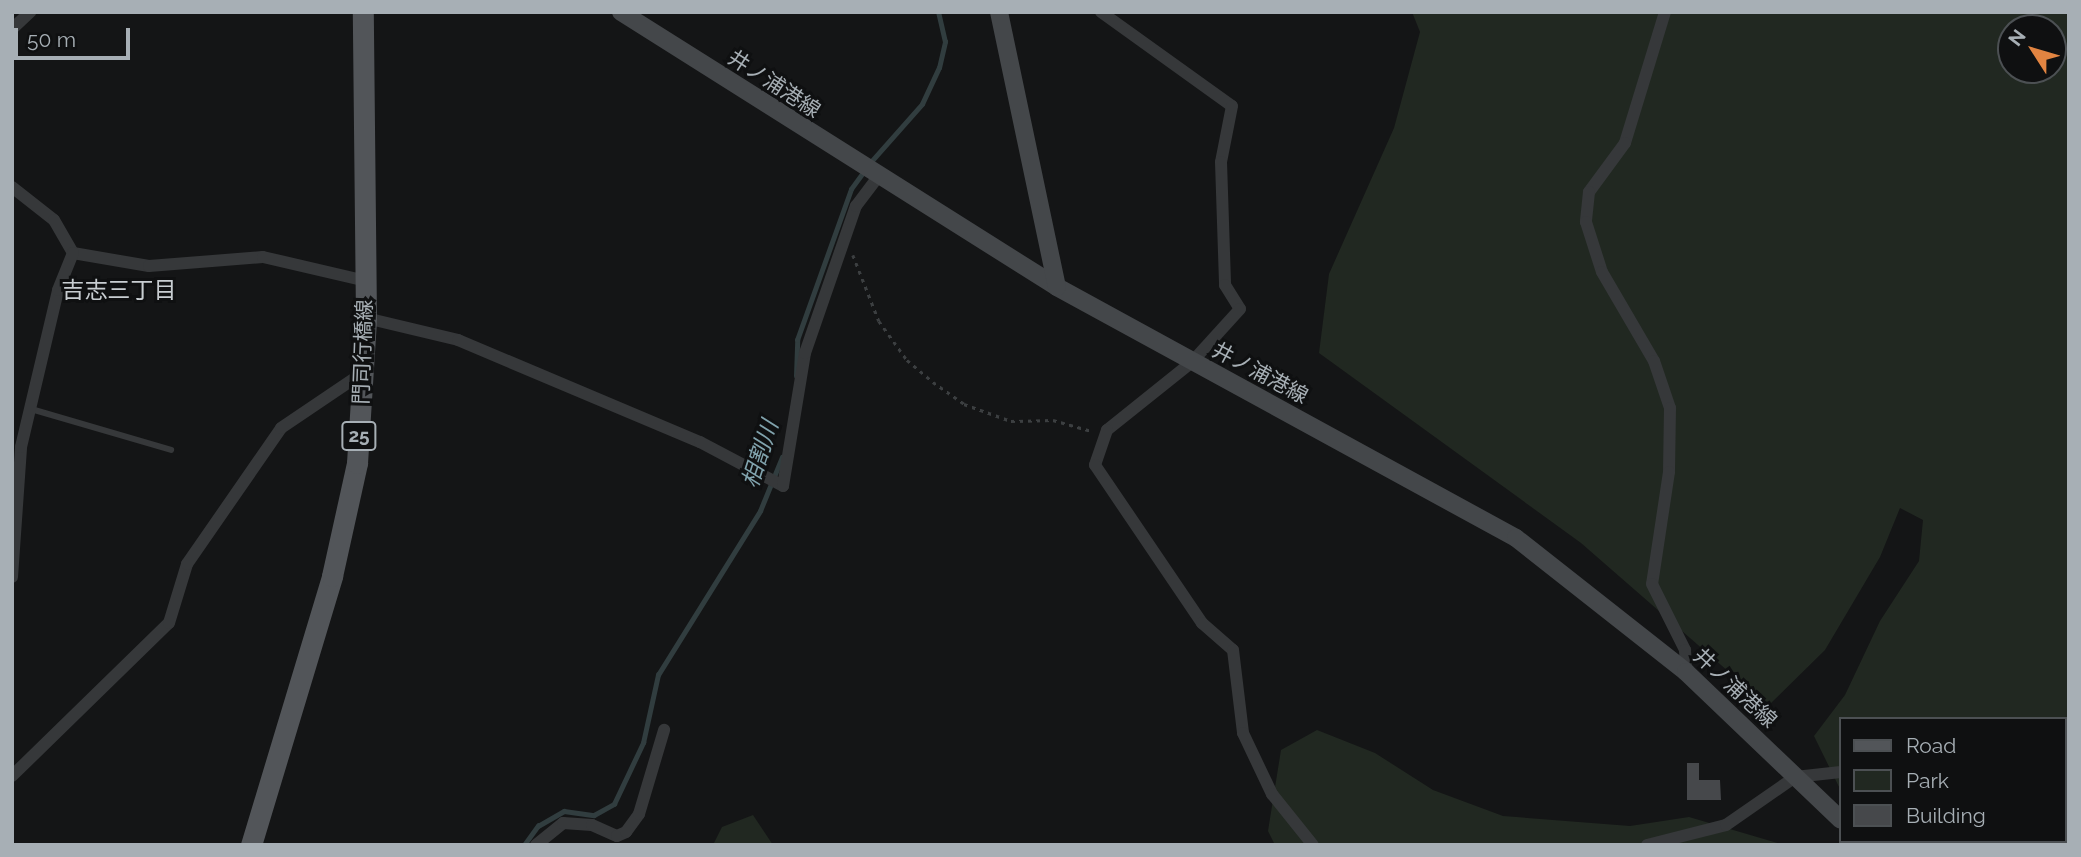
<!DOCTYPE html>
<meta charset="utf-8">
<style>
body{margin:0}
#map{position:relative;width:2081px;height:857px;overflow:hidden;background:#141516;font-family:Raleway,"Noto Sans JP",sans-serif}
div>[style]{position:absolute}
.green>*{inset:0;background:#212821}
.stream>*{height:4.5px;margin:-2.25px;padding:0 2.25px;transform-origin:2.25px;border-radius:2.25px;background:#313d3f}
.building>*{inset:0;background:#46484b}
.path>*{height:2.5px;margin-top:-1.25px;transform-origin:0;background:repeating-linear-gradient(90deg,#3c3f41 0 3.5px,transparent 0 8.5px)}
.lane>*{height:6px;margin:-3px;padding:0 3px;transform-origin:3px;border-radius:3px;background:#36383a}
.street>*{height:12px;margin:-6px;padding:0 6px;transform-origin:6px;border-radius:6px;background:#36383a}
.secondary>*{height:18px;margin:-9px;padding:0 9px;transform-origin:9px;border-radius:9px;background:#44474a}
.primary>*{height:21px;margin:-10.5px;padding:0 10.5px;transform-origin:10.5px;border-radius:10.5px;background:#525559}
span{translate:-50% -50%;white-space:nowrap;text-align:center;line-height:1.15;-webkit-text-stroke:6px #0f1011;paint-order:stroke}
.shield-label span{padding:2px 5px;background:#0f1011;border:2px solid;border-radius:5px;-webkit-text-stroke-width:0}
.shield-label{font-size:19px;color:#a7afb5;font-weight:700}
.street-label{font-size:21px;color:#a7afb5}
.neighbourhood-label{font-size:23px;color:#c8cdd1}
.water-label{font-size:23px;color:#81a3ad;font-style:italic}
.frame{position:absolute;inset:0;border:14px solid #a7afb5;pointer-events:none}
.legend{position:absolute;left:1839px;top:717px;width:228px;height:126px;box-sizing:border-box;background:#0f1011;border:2px solid #4c5053;margin:0;padding:9px 12px;list-style:none;font-size:21px;color:#a7afb5}
.legend li{display:flex;align-items:center;gap:14px;height:35px}
.legend b{width:35px;border:2px solid #4c5053}
.north{position:absolute;left:1997px;top:14px;width:70px;height:70px;box-sizing:border-box;background:#0f1011;border:2px solid #4c5053;border-radius:50%;rotate:307deg;font-size:19px;font-weight:700;line-height:28px;text-align:center;color:#a7afb5}
.north::after{content:'';display:block;margin:auto;width:24px;height:32px;background:#e28441;clip-path:polygon(50% 0,100% 100%,50% 72%,0 100%)}
.scale{position:absolute;left:14px;top:28px;width:116px;height:32px;box-sizing:border-box;border:4px solid #a7afb5;border-top:0;padding-left:9px;font-size:21px;line-height:24px;white-space:nowrap;color:#a7afb5;-webkit-text-stroke:5px #0f1011;paint-order:stroke}
</style>
<div id="map">
<div class="green">
<div style="clip-path:polygon(evenodd,1412px 12px,2069px 12px,2069px 845px,1892px 841px,2065px 841px,2065px 719px,1841px 719px,1841px 791px,1814px 736px,1845px 695px,1880px 621px,1919px 561px,1923px 520px,1900px 508px,1880px 557px,1825px 650px,1768px 706px,1581px 543px,1319px 353px,1329px 274px,1394px 128px,1420px 32px,1412px 12px,2011px 28px,2053px 28px,2053px 70px,2011px 70px,2011px 28px)"></div>
<div style="clip-path:polygon(1317px 730px,1375px 753px,1433px 790px,1503px 816px,1630px 826px,1689px 817px,1784px 845px,1275px 845px,1268px 831px,1281px 750px)"></div>
<div style="clip-path:polygon(753px 815px,773px 845px,713px 845px,722px 827px)"></div>
</div>
<div class="stream">
<div style="left:869px;top:164px;width:80px;rotate:-48.5deg"></div>
<div style="left:922px;top:104px;width:40px;rotate:-65deg"></div>
<div style="left:939px;top:68px;width:27px;rotate:-77deg"></div>
<div style="left:945px;top:42px;width:31px;rotate:-103deg"></div>
<div style="left:796px;top:376px;width:36px;rotate:-88deg"></div>
<div style="left:797px;top:340px;width:160px;rotate:-70.3deg"></div>
<div style="left:851px;top:189px;width:22px;rotate:-54deg"></div>
<div style="left:524px;top:845px;width:24px;rotate:-54deg"></div>
<div style="left:538px;top:826px;width:30px;rotate:-30deg"></div>
<div style="left:564px;top:811px;width:30px;rotate:8deg"></div>
<div style="left:594px;top:815px;width:23px;rotate:-29deg"></div>
<div style="left:614px;top:804px;width:68px;rotate:-64.6deg"></div>
<div style="left:643px;top:743px;width:70px;rotate:-77.6deg"></div>
<div style="left:658px;top:675px;width:193px;rotate:-58.1deg"></div>
<div style="left:760px;top:511px;width:58px;rotate:-67.8deg"></div>
</div>
<div class="building">
<div style="clip-path:polygon(1687px 763px,1699px 763px,1699px 780px,1720px 780px,1721px 800px,1687px 800px)"></div>
</div>
<div class="path">
<div style="left:853px;top:255px;width:71px;rotate:68.5deg"></div>
<div style="left:879px;top:321px;width:48px;rotate:54.3deg"></div>
<div style="left:907px;top:360px;width:34px;rotate:40deg"></div>
<div style="left:933px;top:382px;width:38px;rotate:35deg"></div>
<div style="left:964px;top:404px;width:50px;rotate:19.9deg"></div>
<div style="left:1011px;top:421px;width:42px;rotate:-1.4deg"></div>
<div style="left:1053px;top:420px;width:40px;rotate:16deg"></div>
</div>
<div class="lane">
<div style="left:31px;top:409px;width:146px;rotate:16.3deg"></div>
</div>
<div class="street">
<div style="left:1101px;top:12px;width:161px;rotate:35.7deg"></div>
<div style="left:1232px;top:106px;width:57px;rotate:101.1deg"></div>
<div style="left:1221px;top:162px;width:123px;rotate:88.1deg"></div>
<div style="left:1225px;top:285px;width:28px;rotate:58deg"></div>
<div style="left:1240px;top:309px;width:72px;rotate:132.2deg"></div>
<div style="left:1192px;top:362px;width:109px;rotate:141.3deg"></div>
<div style="left:1107px;top:430px;width:37px;rotate:109deg"></div>
<div style="left:1095px;top:465px;width:191px;rotate:55.9deg"></div>
<div style="left:1202px;top:623px;width:41px;rotate:41.1deg"></div>
<div style="left:1233px;top:650px;width:84px;rotate:83.1deg"></div>
<div style="left:1243px;top:733px;width:68px;rotate:64.6deg"></div>
<div style="left:1272px;top:794px;width:65px;rotate:51.2deg"></div>
<div style="left:1665px;top:12px;width:137px;rotate:107deg"></div>
<div style="left:1625px;top:143px;width:61px;rotate:126.3deg"></div>
<div style="left:1589px;top:192px;width:30px;rotate:96deg"></div>
<div style="left:1586px;top:222px;width:52px;rotate:72.3deg"></div>
<div style="left:1602px;top:272px;width:103px;rotate:59.7deg"></div>
<div style="left:1654px;top:361px;width:50px;rotate:71.2deg"></div>
<div style="left:1670px;top:408px;width:64px;rotate:90.9deg"></div>
<div style="left:1669px;top:472px;width:113px;rotate:98.6deg"></div>
<div style="left:1652px;top:584px;width:74px;rotate:63.4deg"></div>
<div style="left:1685px;top:650px;width:22px;rotate:87deg"></div>
<div style="left:12px;top:29px;width:25px;rotate:-43deg"></div>
<div style="left:12px;top:187px;width:53px;rotate:38.2deg"></div>
<div style="left:54px;top:220px;width:38px;rotate:60deg"></div>
<div style="left:73px;top:253px;width:77px;rotate:9.7deg"></div>
<div style="left:149px;top:266px;width:114px;rotate:-4.5deg"></div>
<div style="left:263px;top:257px;width:106px;rotate:13.1deg"></div>
<div style="left:366px;top:318px;width:95px;rotate:13.4deg"></div>
<div style="left:458px;top:340px;width:263px;rotate:22.9deg"></div>
<div style="left:700px;top:442px;width:94px;rotate:27.9deg"></div>
<div style="left:783px;top:486px;width:135px;rotate:-80.6deg"></div>
<div style="left:805px;top:353px;width:156px;rotate:-70.9deg"></div>
<div style="left:856px;top:206px;width:35px;rotate:-53deg"></div>
<div style="left:12px;top:577px;width:130px;rotate:-86deg"></div>
<div style="left:21px;top:447px;width:161px;rotate:-76.7deg"></div>
<div style="left:58px;top:290px;width:40px;rotate:-68deg"></div>
<div style="left:2065px;top:764px;width:4px"></div>
<div style="left:12px;top:776px;width:219px;rotate:-44.3deg"></div>
<div style="left:169px;top:623px;width:62px;rotate:-73deg"></div>
<div style="left:187px;top:564px;width:165px;rotate:-55.3deg"></div>
<div style="left:281px;top:428px;width:100px;rotate:-34deg"></div>
<div style="left:2049px;top:841px;width:4px;rotate:63deg"></div>
<div style="left:536px;top:845px;width:35px;rotate:-39deg"></div>
<div style="left:563px;top:823px;width:29px;rotate:4deg"></div>
<div style="left:592px;top:825px;width:27px;rotate:24deg"></div>
<div style="left:617px;top:836px;width:10px;rotate:-24deg"></div>
<div style="left:626px;top:832px;width:22px;rotate:-54deg"></div>
<div style="left:639px;top:814px;width:88px;rotate:-73.4deg"></div>
<div style="left:1647px;top:845px;width:81px;rotate:-14.2deg"></div>
<div style="left:1726px;top:825px;width:84px;rotate:-34.8deg"></div>
<div style="left:1795px;top:777px;width:46px;rotate:-6.2deg"></div>
</div>
<div class="secondary">
<div style="left:621px;top:12px;width:515px;rotate:32.24deg"></div>
<div style="left:1057px;top:287px;width:523px;rotate:28.67deg"></div>
<div style="left:1516px;top:538px;width:216px;rotate:38.2deg"></div>
<div style="left:1686px;top:672px;width:214px;rotate:43.7deg"></div>
<div style="left:999px;top:12px;width:281px;rotate:78.1deg"></div>
<div style="left:1864px;top:841px;width:6px;rotate:45deg"></div>
</div>
<div class="primary">
<div style="left:251px;top:845px;width:281px;rotate:-73.2deg"></div>
<div style="left:332px;top:576px;width:116px;rotate:-77.5deg"></div>
<div style="left:357px;top:463px;width:145px;rotate:-86.4deg"></div>
<div style="left:366px;top:318px;width:306px;rotate:-90.6deg"></div>
</div>
<div class="shield-label">
<span style="left:359px;top:436px">25</span>
</div>
<div class="street-label">
<span style="left:774px;top:84px;rotate:33deg">井ノ浦港線</span>
<span style="left:363px;top:352px;rotate:-88deg">門司行橋線</span>
<span style="left:1260px;top:373px;rotate:28deg">井ノ浦港線</span>
<span style="left:1735px;top:688px;rotate:43deg">井ノ浦港線</span>
</div>
<div class="neighbourhood-label">
<span style="left:119px;top:290px">吉志三丁目</span>
</div>
<div class="water-label">
<span style="left:760px;top:454px;rotate:-72deg">相割川</span>
</div>
<div class="frame"></div>
<ul class="legend">
<li><b style="height:9px;background:#525559"></b>Road</li>
<li><b style="height:19px;background:#212821"></b>Park</li>
<li><b style="height:19px;background:#46484b"></b>Building</li>
</ul>
<div class="north">N</div>
<div class="scale">50 m</div>
</div>
